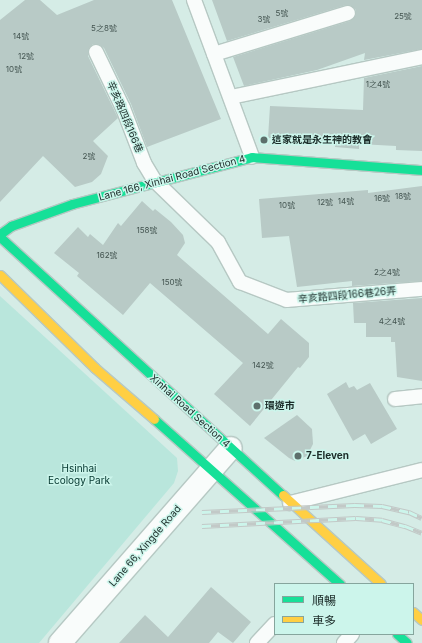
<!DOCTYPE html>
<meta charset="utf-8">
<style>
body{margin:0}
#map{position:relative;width:422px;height:643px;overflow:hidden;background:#d5ece6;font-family:Inter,"Noto Sans TC",sans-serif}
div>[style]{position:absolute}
.green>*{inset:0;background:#b9e6dc}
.building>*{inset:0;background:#b8cac6}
.roads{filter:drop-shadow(1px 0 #b6c8c3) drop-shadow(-1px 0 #b6c8c3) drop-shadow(0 1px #b6c8c3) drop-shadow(0 -1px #b6c8c3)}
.lane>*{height:14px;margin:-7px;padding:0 7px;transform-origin:7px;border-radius:7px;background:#f9fcfb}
.street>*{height:22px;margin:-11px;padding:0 11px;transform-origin:11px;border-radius:11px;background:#f9fcfb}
.fast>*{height:9px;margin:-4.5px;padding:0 4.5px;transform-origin:4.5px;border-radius:4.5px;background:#16e098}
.slow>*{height:9px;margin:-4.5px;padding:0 4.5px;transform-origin:4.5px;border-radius:4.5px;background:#ffcf43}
.rail>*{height:4.5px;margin-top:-2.25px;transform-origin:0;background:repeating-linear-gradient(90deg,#ccf5eb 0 9px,#c2c9c7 0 18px);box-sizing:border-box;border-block:1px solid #c2c9c7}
.dots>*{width:11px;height:11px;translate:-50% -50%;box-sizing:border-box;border:2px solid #ccf5eb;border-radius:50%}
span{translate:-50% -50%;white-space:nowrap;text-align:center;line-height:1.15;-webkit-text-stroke:3px #ccf5eb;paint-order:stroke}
.number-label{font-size:8px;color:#435450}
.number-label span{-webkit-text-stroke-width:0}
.street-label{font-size:10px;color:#1c2c29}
.poi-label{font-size:10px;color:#1c2c29;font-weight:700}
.left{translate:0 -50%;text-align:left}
.park-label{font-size:10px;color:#03362e}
.legend{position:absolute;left:274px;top:583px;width:140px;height:52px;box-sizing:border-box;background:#ccf5eb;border:1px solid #86a59d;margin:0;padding:5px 7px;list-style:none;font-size:12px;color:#1c2c29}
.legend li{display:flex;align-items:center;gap:8px;height:20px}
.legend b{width:20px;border:1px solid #86a59d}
</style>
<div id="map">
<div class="green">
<div style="clip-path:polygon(0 296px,177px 458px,178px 471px,174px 483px,39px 643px,0 643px)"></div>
</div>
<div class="building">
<div style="clip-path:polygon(25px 0,40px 0,57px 15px,94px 0,172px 0,221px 119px,147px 147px,131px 104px,104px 48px,100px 45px,93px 44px,89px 48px,88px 56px,118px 118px,93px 141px,108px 156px,101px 174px,92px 182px,75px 187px,43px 156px,0 202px,0 20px)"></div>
<div style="clip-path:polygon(212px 0,422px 0,422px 49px,364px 60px,365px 53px,317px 70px,244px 86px,233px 57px,350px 21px,356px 15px,356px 10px,350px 5px,346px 5px,227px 41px)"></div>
<div style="clip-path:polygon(422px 66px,422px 151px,396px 150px,396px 146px,359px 144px,359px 149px,335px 147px,335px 143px,268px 138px,270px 106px,363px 110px,364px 78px)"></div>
<div style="clip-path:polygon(422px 186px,422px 281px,352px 286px,352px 281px,297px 287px,289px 236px,262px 238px,259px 199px,368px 190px,368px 193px)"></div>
<div style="clip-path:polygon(142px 201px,153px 211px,155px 209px,171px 222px,183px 235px,185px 243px,177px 255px,268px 334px,281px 319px,309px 343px,309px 357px,300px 368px,298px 367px,250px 426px,214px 394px,243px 363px,150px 283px,123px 315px,77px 276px,79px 273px,54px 253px,78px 227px,88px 237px,90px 234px,103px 245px,118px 223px,121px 226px)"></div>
<div style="clip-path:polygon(422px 298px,422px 381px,397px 377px,395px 342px,391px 342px,391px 337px,366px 337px,366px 323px,354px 323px,353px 303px)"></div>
<div style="clip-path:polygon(346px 382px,349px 388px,354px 386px,357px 390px,370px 383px,397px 429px,371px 444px,365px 434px,353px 441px,327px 394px)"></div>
<div style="clip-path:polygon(297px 415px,312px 429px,313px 444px,307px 456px,295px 461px,289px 458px,264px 438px)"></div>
<div style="clip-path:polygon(211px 587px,251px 622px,233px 643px,218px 632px,209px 643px,119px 643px,145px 615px,168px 637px)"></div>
</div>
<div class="roads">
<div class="lane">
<div style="left:194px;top:0;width:167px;rotate:69.7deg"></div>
<div style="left:96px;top:52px;width:62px;rotate:64.3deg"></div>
<div style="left:123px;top:108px;width:59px;rotate:69.1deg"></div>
<div style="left:144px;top:163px;width:21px;rotate:59deg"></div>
<div style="left:155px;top:181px;width:88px;rotate:44.1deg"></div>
<div style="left:218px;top:242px;width:46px;rotate:61.2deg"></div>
<div style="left:240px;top:282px;width:50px;rotate:21deg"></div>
<div style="left:287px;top:300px;width:135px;rotate:-4.7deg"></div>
<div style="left:214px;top:54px;width:140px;rotate:-17deg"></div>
<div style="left:231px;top:97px;width:195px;rotate:-11.8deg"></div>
<div style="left:395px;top:399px;width:27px;rotate:-6deg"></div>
<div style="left:290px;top:503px;width:136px;rotate:-14deg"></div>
<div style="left:257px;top:643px;width:26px;rotate:-47deg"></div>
<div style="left:344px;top:643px;width:12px;rotate:-48deg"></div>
</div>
<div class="street">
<div style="left:60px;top:643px;width:259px;rotate:-48.8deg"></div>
</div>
<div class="fast">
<div style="left:0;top:234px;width:14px;rotate:-36deg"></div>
<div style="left:11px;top:226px;width:65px;rotate:-19.8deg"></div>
<div style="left:72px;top:204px;width:186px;rotate:-14.6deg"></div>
<div style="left:252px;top:157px;width:170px;rotate:4.4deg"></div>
<div style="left:0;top:237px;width:383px;rotate:42.4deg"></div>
<div style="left:154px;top:419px;width:249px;rotate:41.6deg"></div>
<div style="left:397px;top:634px;width:13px;rotate:42deg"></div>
</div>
<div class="slow">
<div style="left:0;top:275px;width:133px;rotate:44.4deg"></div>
<div style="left:95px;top:368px;width:78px;rotate:40.8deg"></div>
<div style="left:283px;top:495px;width:132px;rotate:42.2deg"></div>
<div style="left:413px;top:612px;width:12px;rotate:42deg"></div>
</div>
</div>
<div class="rail">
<div style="left:202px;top:512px;width:153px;rotate:-2.6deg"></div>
<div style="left:355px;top:505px;width:27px;rotate:2deg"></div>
<div style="left:382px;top:506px;width:28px;rotate:13deg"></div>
<div style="left:409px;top:512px;width:14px;rotate:25deg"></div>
<div style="left:202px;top:526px;width:154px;rotate:-3deg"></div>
<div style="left:356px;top:518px;width:26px;rotate:4deg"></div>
<div style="left:382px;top:520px;width:24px;rotate:15deg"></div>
<div style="left:405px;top:526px;width:18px;rotate:22deg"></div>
</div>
<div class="dots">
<div style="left:264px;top:140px;background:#5d6f6b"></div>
<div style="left:257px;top:406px;background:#5d6f6b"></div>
<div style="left:298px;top:456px;background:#5d6f6b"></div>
</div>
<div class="number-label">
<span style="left:282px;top:14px">5號</span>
<span style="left:403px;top:17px">25號</span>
<span style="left:264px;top:20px">3號</span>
<span style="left:104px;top:29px">5之8號</span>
<span style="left:21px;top:37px">14號</span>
<span style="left:26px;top:57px">12號</span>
<span style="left:14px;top:70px">10號</span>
<span style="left:378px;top:85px">1之4號</span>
<span style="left:89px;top:157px">2號</span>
<span style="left:403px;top:197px">18號</span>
<span style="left:382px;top:199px">16號</span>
<span style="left:346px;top:202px">14號</span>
<span style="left:325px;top:203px">12號</span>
<span style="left:287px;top:206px">10號</span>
<span style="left:147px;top:231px">158號</span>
<span style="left:107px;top:256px">162號</span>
<span style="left:387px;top:273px">2之4號</span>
<span style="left:172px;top:283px">150號</span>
<span style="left:392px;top:322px">4之4號</span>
<span style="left:263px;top:366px">142號</span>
</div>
<div class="street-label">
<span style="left:125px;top:117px;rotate:67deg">辛亥路四段166巷</span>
<span style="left:172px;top:178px;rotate:-15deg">Lane 166, Xinhai Road Section 4</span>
<span style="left:347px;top:295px;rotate:-5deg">辛亥路四段166巷26弄</span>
<span style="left:190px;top:411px;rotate:42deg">Xinhai Road Section 4</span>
<span style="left:145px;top:546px;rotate:-49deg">Lane 66, Xingde Road</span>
</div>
<div class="poi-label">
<span class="left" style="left:272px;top:140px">這家就是永生神的教會</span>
<span class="left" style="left:265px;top:406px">環遊市</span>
<span class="left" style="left:306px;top:456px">7-Eleven</span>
</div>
<div class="park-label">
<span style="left:79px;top:474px">Hsinhai<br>Ecology Park</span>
</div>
<ul class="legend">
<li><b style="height:5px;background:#16e098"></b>順暢</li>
<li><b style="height:5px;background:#ffcf43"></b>車多</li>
</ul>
</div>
